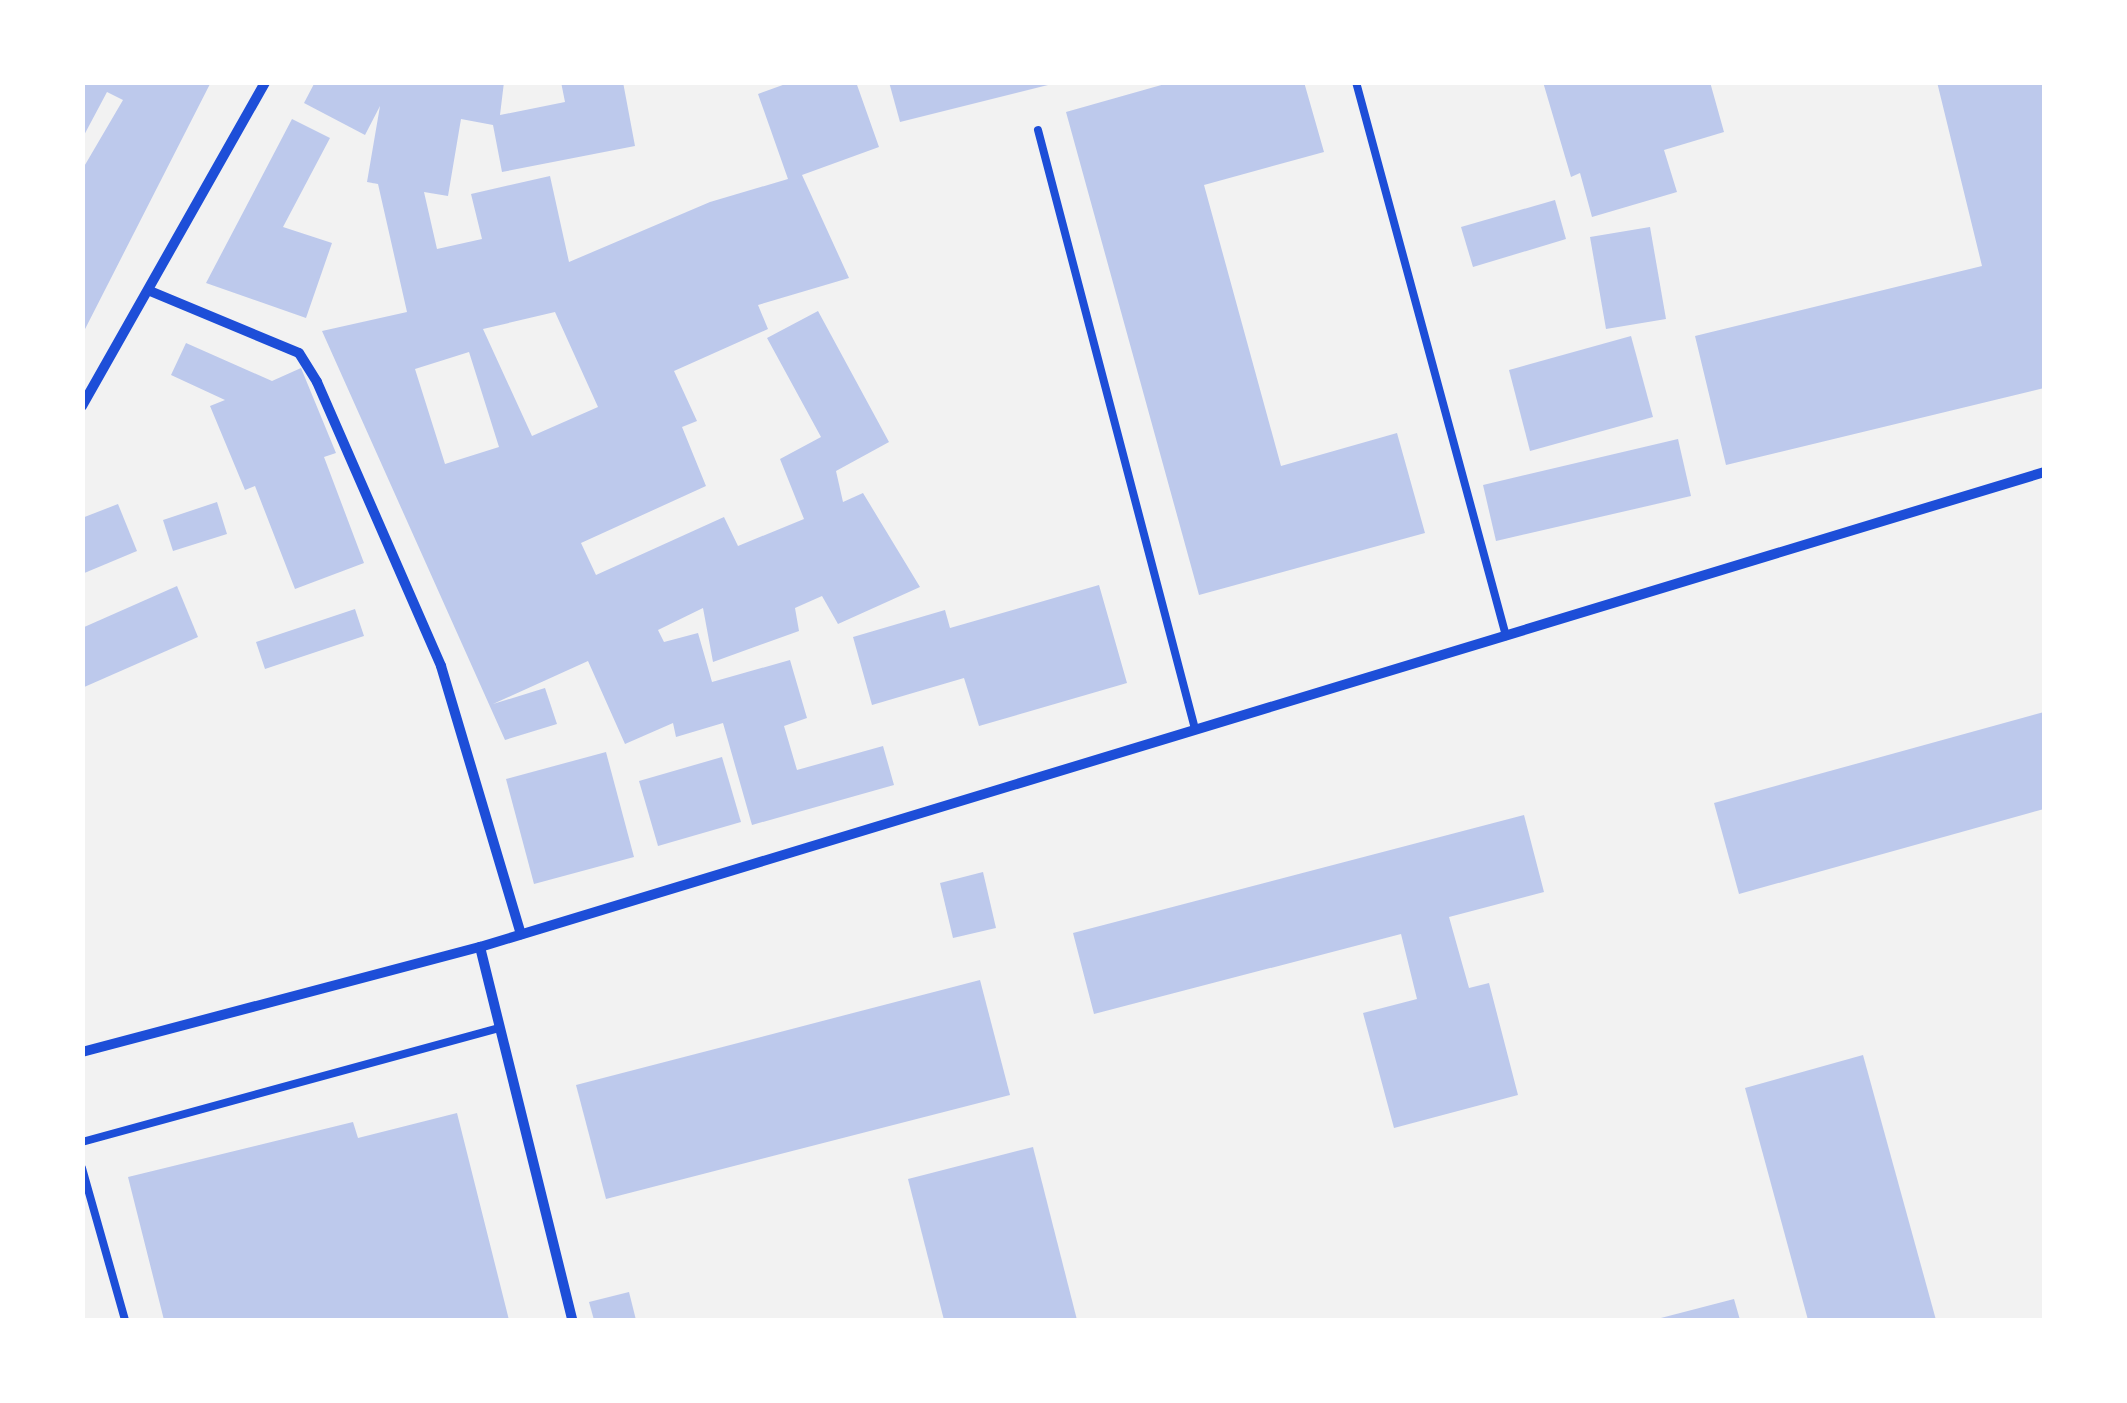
<!DOCTYPE html>
<style>
body{margin:0}
#map{position:relative;width:2127px;height:1403px;overflow:hidden;background:#f2f2f2;font-family:"PT Sans Narrow",sans-serif}
div>[style]{position:absolute}
.building>*{inset:0;background:#bdc9ec}
.service>*{height:8px;margin:-4px;padding:0 4px;transform-origin:4px;border-radius:4px;background:#1d4ed8}
.minor>*{height:10px;margin:-5px;padding:0 5px;transform-origin:5px;border-radius:5px;background:#1d4ed8}
span{translate:-50% -50%;white-space:nowrap;text-align:center;line-height:1.15;-webkit-text-stroke:8px #fff;paint-order:stroke}
.frame{position:absolute;inset:0;border:85px solid #fff;pointer-events:none}
</style>
<div id="map">
<div class="building">
<div style="clip-path:polygon(82px 82px,211px 82px,82px 335px,82px 170px,123px 100px,107px 92px,82px 139px)"></div>
<div style="clip-path:polygon(evenodd,315px 82px,504px 82px,500px 115px,565px 102px,561px 82px,623px 82px,635px 146px,502px 172px,493px 125px,461px 119px,448px 196px,424px 192px,437px 249px,482px 239px,471px 194px,550px 176px,569px 262px,710px 202px,788px 179px,758px 94px,791px 82px,856px 82px,879px 147px,802px 175px,849px 278px,758px 305px,768px 329px,674px 371px,697px 421px,682px 427px,706px 486px,581px 543px,596px 575px,724px 517px,738px 546px,804px 519px,780px 459px,821px 437px,767px 338px,818px 311px,889px 442px,836px 471px,843px 502px,863px 493px,920px 587px,838px 624px,822px 596px,795px 608px,799px 631px,713px 662px,703px 608px,658px 630px,664px 642px,698px 633px,712px 682px,790px 660px,807px 718px,784px 726px,797px 770px,883px 746px,894px 785px,752px 825px,723px 723px,676px 737px,673px 723px,625px 744px,588px 661px,493px 704px,545px 688px,557px 724px,505px 740px,322px 331px,407px 312px,378px 184px,367px 182px,380px 106px,365px 135px,304px 103px,315px 82px,555px 312px,598px 407px,532px 436px,483px 329px,555px 312px,315px 82px,469px 352px,499px 447px,445px 464px,415px 369px,469px 352px)"></div>
<div style="clip-path:polygon(889px 82px,1052px 82px,1052px 84px,900px 122px)"></div>
<div style="clip-path:polygon(1172px 82px,1304px 82px,1324px 152px,1204px 185px,1281px 466px,1397px 433px,1425px 533px,1199px 595px,1066px 112px)"></div>
<div style="clip-path:polygon(1543px 82px,1710px 82px,1724px 132px,1664px 150px,1677px 192px,1592px 217px,1580px 173px,1571px 177px)"></div>
<div style="clip-path:polygon(1937px 82px,2044px 82px,2044px 388px,1726px 465px,1695px 336px,1982px 266px)"></div>
<div style="clip-path:polygon(292px 119px,330px 138px,283px 227px,332px 243px,306px 318px,206px 283px)"></div>
<div style="clip-path:polygon(1555px 200px,1566px 239px,1473px 267px,1461px 227px)"></div>
<div style="clip-path:polygon(1650px 227px,1666px 319px,1606px 329px,1590px 237px)"></div>
<div style="clip-path:polygon(1631px 336px,1653px 417px,1530px 451px,1509px 370px)"></div>
<div style="clip-path:polygon(186px 343px,272px 381px,301px 368px,336px 453px,324px 457px,364px 563px,295px 589px,255px 486px,245px 490px,210px 406px,225px 400px,171px 375px)"></div>
<div style="clip-path:polygon(1678px 439px,1691px 496px,1496px 541px,1483px 485px)"></div>
<div style="clip-path:polygon(217px 502px,227px 534px,173px 551px,163px 520px)"></div>
<div style="clip-path:polygon(118px 504px,137px 551px,82px 574px,82px 518px)"></div>
<div style="clip-path:polygon(1099px 585px,1127px 683px,979px 726px,964px 678px,872px 705px,853px 637px,945px 610px,950px 628px)"></div>
<div style="clip-path:polygon(177px 586px,198px 637px,82px 688px,82px 628px)"></div>
<div style="clip-path:polygon(355px 609px,364px 636px,265px 669px,256px 642px)"></div>
<div style="clip-path:polygon(2044px 712px,2044px 809px,1739px 894px,1714px 803px)"></div>
<div style="clip-path:polygon(606px 752px,634px 857px,534px 884px,506px 779px)"></div>
<div style="clip-path:polygon(722px 757px,741px 822px,658px 846px,639px 781px)"></div>
<div style="clip-path:polygon(1524px 815px,1544px 892px,1449px 917px,1469px 988px,1489px 983px,1518px 1095px,1394px 1128px,1363px 1013px,1417px 999px,1401px 934px,1094px 1014px,1073px 933px)"></div>
<div style="clip-path:polygon(983px 872px,996px 928px,953px 938px,940px 883px)"></div>
<div style="clip-path:polygon(980px 980px,1010px 1095px,606px 1199px,576px 1085px)"></div>
<div style="clip-path:polygon(1863px 1055px,1936px 1320px,1808px 1320px,1745px 1088px)"></div>
<div style="clip-path:polygon(457px 1113px,509px 1320px,164px 1320px,128px 1177px,353px 1122px,358px 1138px)"></div>
<div style="clip-path:polygon(1033px 1147px,1077px 1320px,944px 1320px,908px 1179px)"></div>
<div style="clip-path:polygon(629px 1292px,636px 1320px,594px 1320px,589px 1302px)"></div>
<div style="clip-path:polygon(1734px 1299px,1740px 1320px,1657px 1320px,1657px 1319px)"></div>
</div>
<div class="service">
<div style="left:1356px;top:82px;width:574px;rotate:74.85deg"></div>
<div style="left:1038px;top:130px;width:619px;rotate:75.31deg"></div>
<div style="left:82px;top:1142px;width:431px;rotate:-15.3deg"></div>
<div style="left:82px;top:1168px;width:158px;rotate:74.2deg"></div>
</div>
<div class="minor">
<div style="left:150px;top:291px;width:161px;rotate:22.6deg"></div>
<div style="left:299px;top:353px;width:34px;rotate:58deg"></div>
<div style="left:317px;top:382px;width:310px;rotate:66.4deg"></div>
<div style="left:441px;top:666px;width:280px;rotate:73.4deg"></div>
<div style="left:82px;top:406px;width:372px;rotate:-60.5deg"></div>
<div style="left:480px;top:947px;width:384px;rotate:76.1deg"></div>
<div style="left:82px;top:1052px;width:412px;rotate:-14.8deg"></div>
<div style="left:480px;top:947px;width:1635px;rotate:-16.89deg"></div>
</div>
<div class="frame"></div>
</div>
